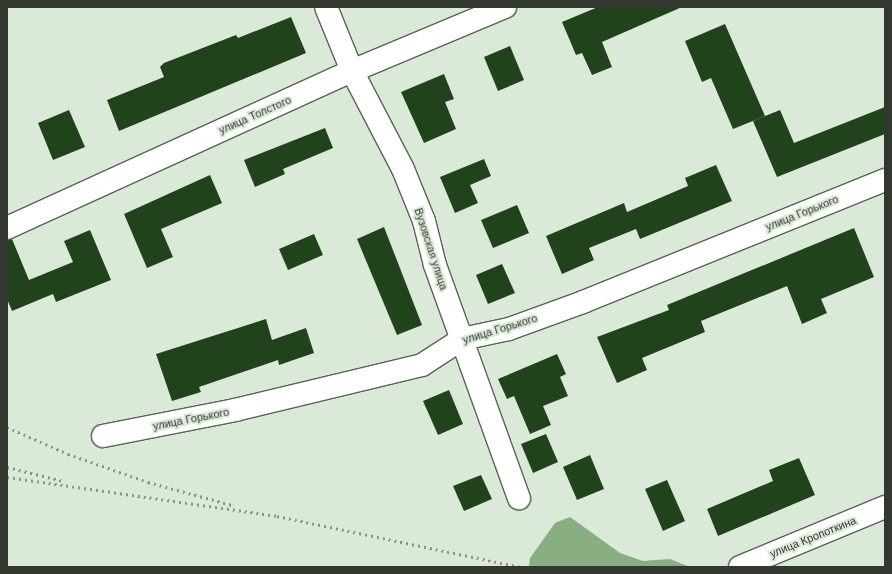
<!DOCTYPE html>
<meta charset="utf-8">
<style>
body{margin:0}
#map{position:relative;width:892px;height:574px;overflow:hidden;background:#dbead8;font-family:Helvetica,sans-serif}
div>[style]{position:absolute}
.forest>*{inset:0;background:#88ae81}
.building>*{inset:0;background:#21431b}
.roads{filter:drop-shadow(1px 0 #576455) drop-shadow(-1px 0 #576455) drop-shadow(0 1px #576455) drop-shadow(0 -1px #576455)}
.street>*{height:22px;margin:-11px;padding:0 11px;transform-origin:11px;border-radius:11px;background:#fff}
.rail>*{height:3px;margin-top:-1.5px;transform-origin:0;background:repeating-linear-gradient(90deg,#8a9488 0 2px,transparent 0 6px)}
span{translate:-50% -50%;white-space:nowrap;text-align:center;line-height:1.15;-webkit-text-stroke:4px #dbead8;paint-order:stroke}
.street-label{font-size:11px;color:#323730}
.frame{position:absolute;inset:0;border:8px solid #323730;pointer-events:none}
</style>
<div id="map">
<div class="forest">
<div style="clip-path:polygon(570px 517px,620px 553px,643px 561px,670px 559px,690px 567px,529px 567px,530px 558px,555px 523px)"></div>
</div>
<div class="building">
<div style="clip-path:polygon(598px 7px,682px 7px,602px 42px,612px 67px,592px 75px,582px 53px,576px 55px,562px 22px)"></div>
<div style="clip-path:polygon(291px 17px,306px 53px,119px 131px,107px 100px,164px 77px,160px 67px,164px 63px,236px 35px,238px 38px)"></div>
<div style="clip-path:polygon(725px 24px,765px 116px,733px 129px,711px 78px,702px 82px,685px 41px)"></div>
<div style="clip-path:polygon(510px 46px,524px 80px,498px 91px,484px 57px)"></div>
<div style="clip-path:polygon(444px 74px,454px 99px,445px 102px,456px 129px,424px 143px,401px 92px)"></div>
<div style="clip-path:polygon(885px 107px,885px 134px,777px 177px,753px 121px,780px 110px,794px 143px)"></div>
<div style="clip-path:polygon(69px 110px,85px 147px,53px 160px,38px 123px)"></div>
<div style="clip-path:polygon(325px 128px,333px 148px,283px 169px,285px 174px,255px 187px,244px 160px)"></div>
<div style="clip-path:polygon(484px 159px,491px 176px,470px 185px,478px 203px,455px 213px,440px 177px)"></div>
<div style="clip-path:polygon(716px 165px,732px 201px,640px 239px,636px 229px,589px 248px,594px 260px,562px 274px,546px 236px,624px 203px,627px 212px,688px 186px,685px 178px)"></div>
<div style="clip-path:polygon(210px 175px,222px 203px,161px 229px,173px 257px,147px 268px,124px 214px)"></div>
<div style="clip-path:polygon(517px 205px,529px 233px,493px 248px,481px 220px)"></div>
<div style="clip-path:polygon(384px 227px,422px 325px,397px 335px,357px 239px)"></div>
<div style="clip-path:polygon(854px 228px,874px 277px,821px 299px,827px 313px,802px 324px,787px 286px,701px 321px,705px 332px,642px 358px,647px 370px,617px 383px,597px 337px,669px 310px,667px 305px)"></div>
<div style="clip-path:polygon(90px 230px,111px 280px,56px 302px,53px 294px,12px 311px,7px 299px,7px 240px,12px 239px,29px 280px,73px 262px,64px 241px)"></div>
<div style="clip-path:polygon(314px 234px,323px 255px,288px 270px,279px 249px)"></div>
<div style="clip-path:polygon(502px 264px,515px 293px,488px 304px,476px 275px)"></div>
<div style="clip-path:polygon(266px 319px,272px 340px,306px 328px,314px 353px,279px 365px,278px 360px,199px 387px,201px 392px,172px 401px,156px 354px)"></div>
<div style="clip-path:polygon(557px 354px,566px 374px,560px 377px,568px 396px,543px 406px,551px 425px,530px 434px,514px 396px,507px 399px,498px 379px)"></div>
<div style="clip-path:polygon(449px 390px,463px 424px,438px 435px,423px 401px)"></div>
<div style="clip-path:polygon(546px 434px,558px 462px,533px 473px,521px 444px)"></div>
<div style="clip-path:polygon(590px 455px,604px 489px,577px 500px,563px 467px)"></div>
<div style="clip-path:polygon(799px 458px,815px 495px,718px 536px,707px 509px,773px 481px,769px 470px)"></div>
<div style="clip-path:polygon(481px 475px,492px 499px,464px 511px,453px 486px)"></div>
<div style="clip-path:polygon(667px 480px,685px 521px,663px 531px,645px 489px)"></div>
</div>
<div class="roads">
<div class="street">
<div style="left:326px;top:7px;width:69px;rotate:67.9deg"></div>
<div style="left:352px;top:71px;width:110px;rotate:62.5deg"></div>
<div style="left:403px;top:169px;width:56px;rotate:68deg"></div>
<div style="left:424px;top:221px;width:45px;rotate:76deg"></div>
<div style="left:435px;top:265px;width:248px;rotate:70.2deg"></div>
<div style="left:7px;top:228px;width:379px;rotate:-24.5deg"></div>
<div style="left:352px;top:71px;width:166px;rotate:-22.7deg"></div>
<div style="left:103px;top:436px;width:135px;rotate:-11.1deg"></div>
<div style="left:235px;top:410px;width:192px;rotate:-13.5deg"></div>
<div style="left:422px;top:365px;width:48px;rotate:-33deg"></div>
<div style="left:462px;top:339px;width:48px;rotate:-12deg"></div>
<div style="left:509px;top:329px;width:79px;rotate:-20deg"></div>
<div style="left:583px;top:302px;width:326px;rotate:-22deg"></div>
<div style="left:740px;top:567px;width:157px;rotate:-22.5deg"></div>
</div>
</div>
<div class="rail">
<div style="left:7px;top:427px;width:67px;rotate:23.9deg"></div>
<div style="left:68px;top:454px;width:85px;rotate:19.3deg"></div>
<div style="left:148px;top:482px;width:87px;rotate:15.3deg"></div>
<div style="left:7px;top:467px;width:58px;rotate:14deg"></div>
<div style="left:7px;top:477px;width:273px;rotate:8.2deg"></div>
<div style="left:277px;top:516px;width:249px;rotate:11.8deg"></div>
</div>
<div class="street-label">
<span style="left:255px;top:115px;rotate:-24deg">улица Толстого</span>
<span style="left:802px;top:213px;rotate:-22deg">улица Горького</span>
<span style="left:431px;top:249px;rotate:72deg">Вузовская улица</span>
<span style="left:500px;top:329px;rotate:-17deg">улица Горького</span>
<span style="left:191px;top:419px;rotate:-11deg">улица Горького</span>
<span style="left:813px;top:537px;rotate:-22deg">улица Кропоткина</span>
</div>
<div class="frame"></div>
</div>
